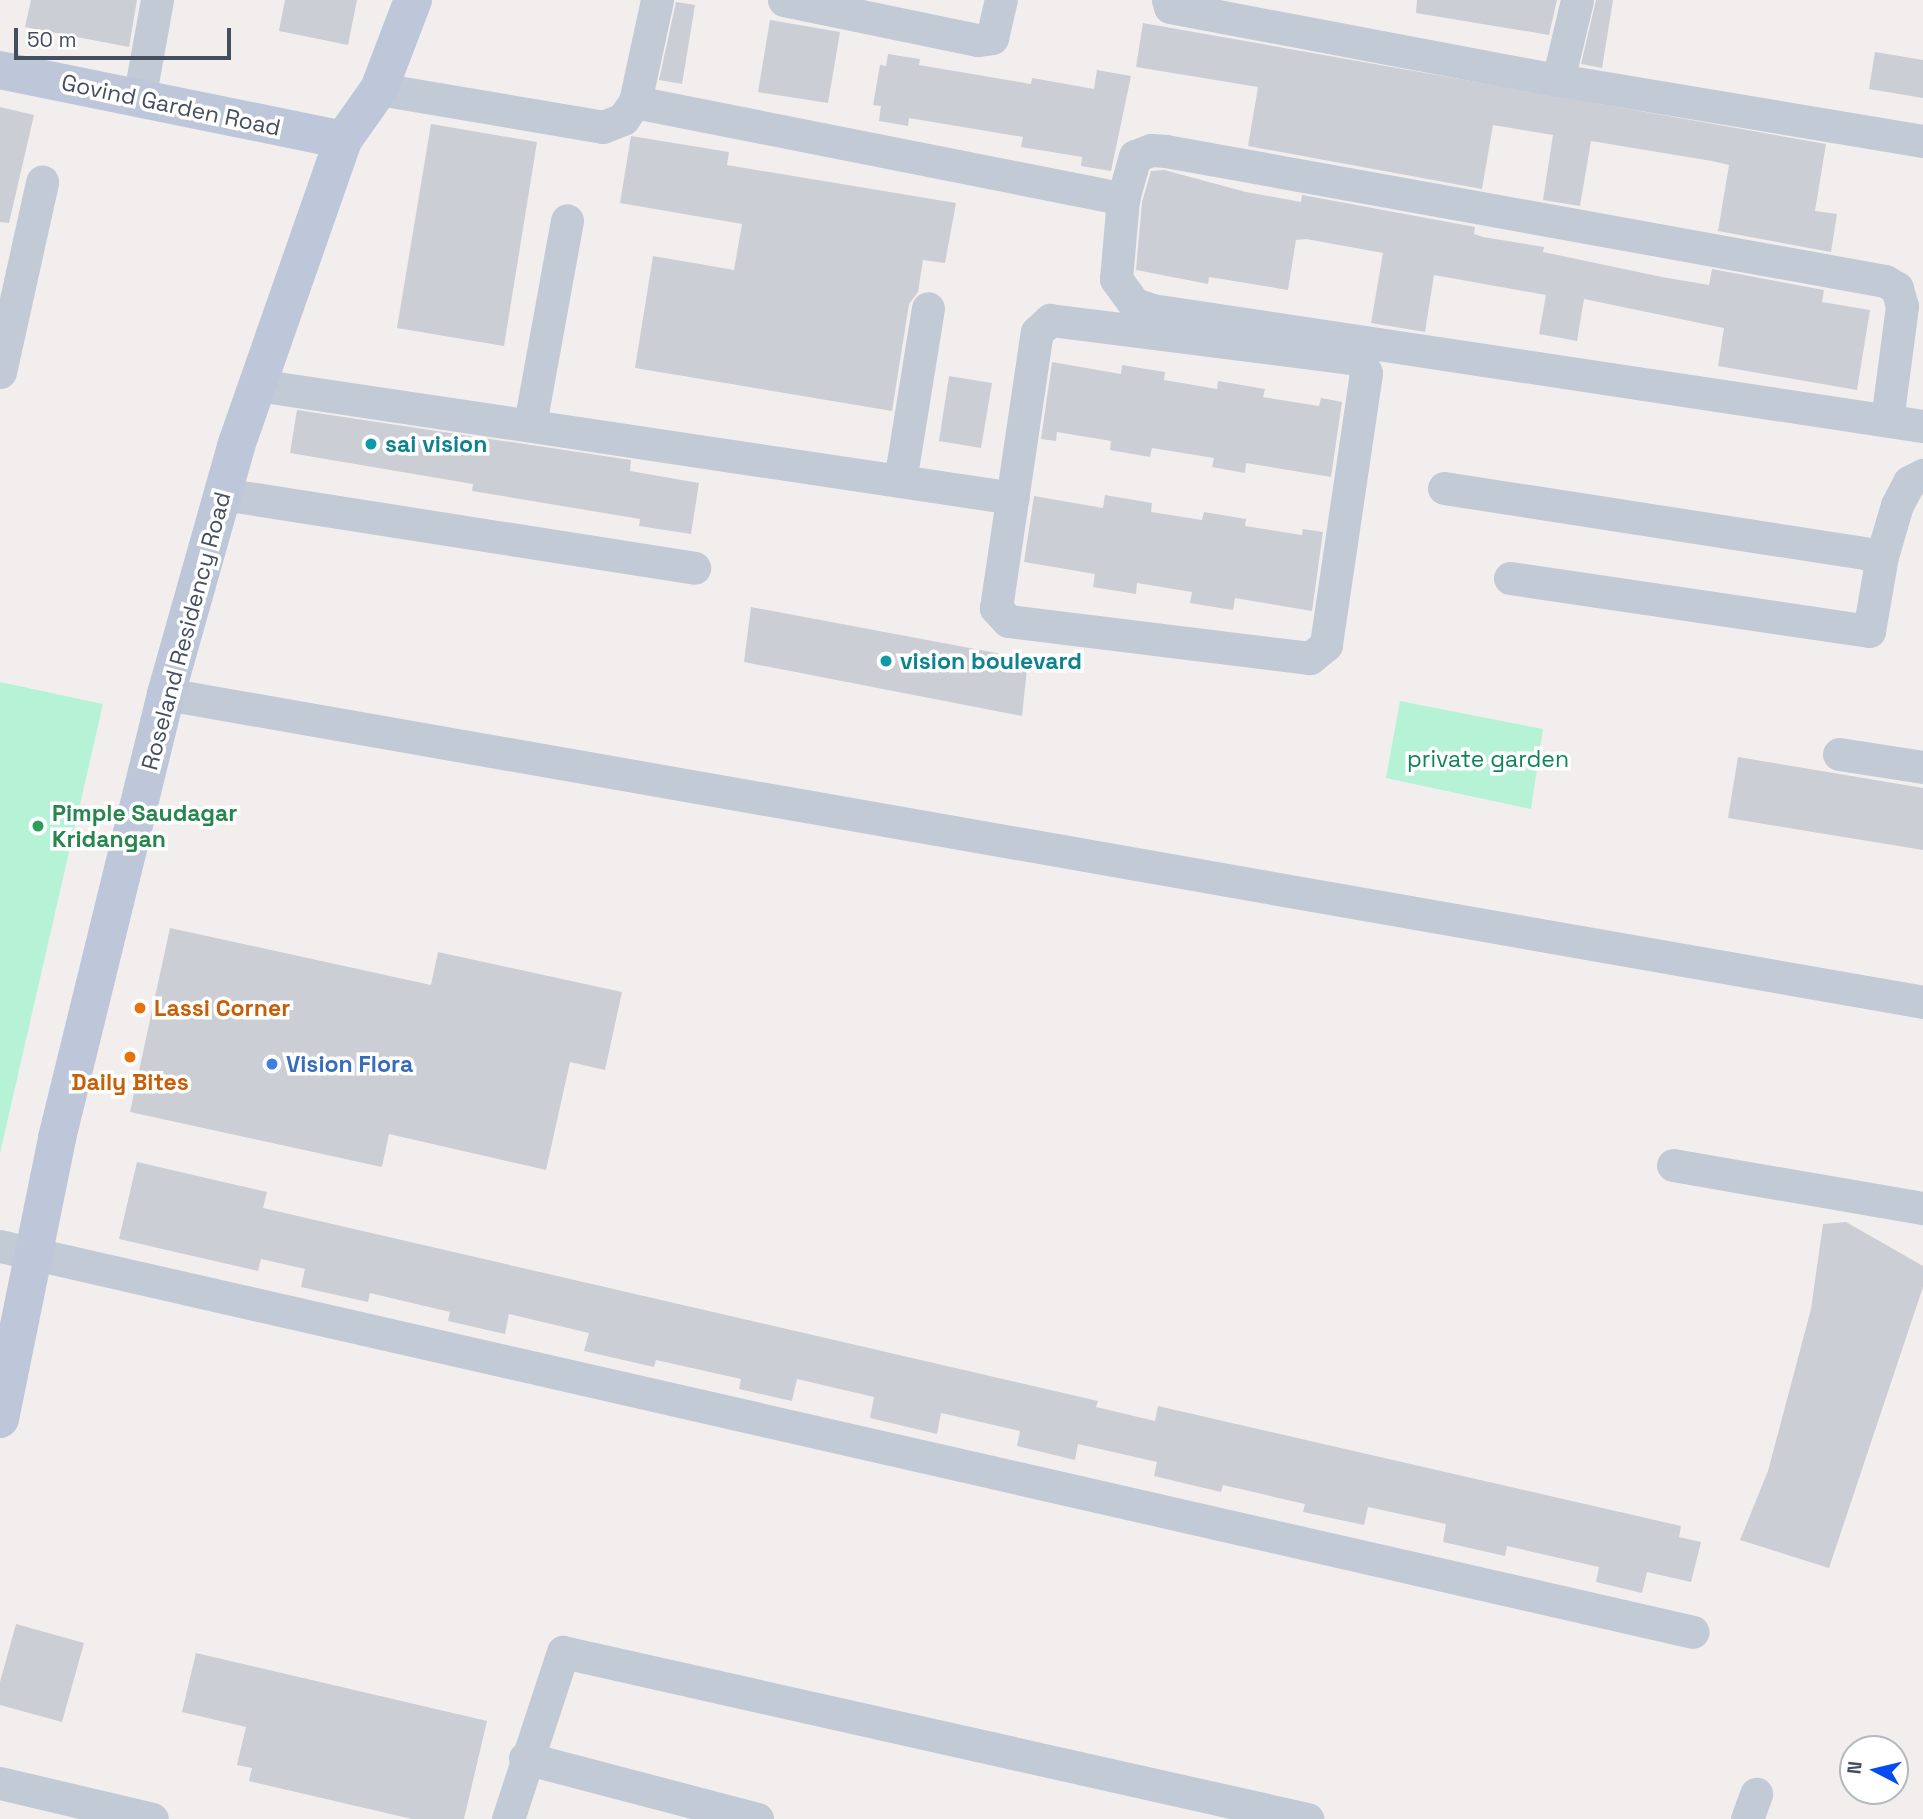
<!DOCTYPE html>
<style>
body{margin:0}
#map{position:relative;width:1923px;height:1819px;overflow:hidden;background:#f1eeed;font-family:"Space Grotesk",sans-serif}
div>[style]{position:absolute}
.green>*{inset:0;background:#b6f3d6}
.building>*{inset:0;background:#ccced6}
.street>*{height:33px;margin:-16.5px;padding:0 16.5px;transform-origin:16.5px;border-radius:16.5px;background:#c2cad6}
.secondary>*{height:38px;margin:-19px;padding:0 19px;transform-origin:19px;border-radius:19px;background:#bec7d9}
.dots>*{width:19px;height:19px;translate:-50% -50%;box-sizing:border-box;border:4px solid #fff;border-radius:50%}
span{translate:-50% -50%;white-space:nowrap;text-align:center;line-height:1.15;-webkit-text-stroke:7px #fff;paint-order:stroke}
.street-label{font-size:23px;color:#444e5d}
.culture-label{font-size:23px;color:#0d838f;font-weight:700}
.left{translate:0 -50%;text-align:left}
.park-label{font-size:23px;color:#0d8559}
.leisure-label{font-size:23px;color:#27864d;font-weight:700}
.food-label{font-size:23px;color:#c56008;font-weight:700}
.shop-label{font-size:23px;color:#366cbe;font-weight:700}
.north{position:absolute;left:1839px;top:1735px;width:70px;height:70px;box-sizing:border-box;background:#fff;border:2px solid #b4b8be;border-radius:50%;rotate:277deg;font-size:19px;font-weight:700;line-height:28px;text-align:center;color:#444e5d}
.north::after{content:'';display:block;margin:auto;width:24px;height:32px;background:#064df1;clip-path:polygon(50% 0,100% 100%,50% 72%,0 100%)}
.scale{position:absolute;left:14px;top:28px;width:217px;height:32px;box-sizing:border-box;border:4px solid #444e5d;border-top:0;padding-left:9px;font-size:21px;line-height:24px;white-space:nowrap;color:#444e5d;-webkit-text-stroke:5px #fff;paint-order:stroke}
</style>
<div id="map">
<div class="green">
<div style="clip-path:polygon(0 682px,103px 704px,0 1153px)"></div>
<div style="clip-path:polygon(1400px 701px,1543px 729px,1531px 809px,1386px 778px)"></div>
</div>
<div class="building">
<div style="clip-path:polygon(31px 0,137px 0,129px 47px,25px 27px)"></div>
<div style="clip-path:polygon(285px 0,357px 0,348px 45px,279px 31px)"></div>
<div style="clip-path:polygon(1417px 0,1557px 0,1549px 35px,1416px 13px)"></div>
<div style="clip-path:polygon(1596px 0,1613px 0,1602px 68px,1581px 64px)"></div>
<div style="clip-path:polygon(676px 2px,695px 5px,682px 84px,659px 80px)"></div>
<div style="clip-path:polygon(770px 20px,840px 32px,828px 103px,758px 92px)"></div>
<div style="clip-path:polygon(1143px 23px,1826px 144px,1815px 211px,1837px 214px,1831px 252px,1718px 231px,1729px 165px,1712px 161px,1591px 141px,1580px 206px,1543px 200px,1553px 135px,1493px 125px,1482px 189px,1248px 146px,1258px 87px,1136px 67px)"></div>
<div style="clip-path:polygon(1875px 52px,1923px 60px,1923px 98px,1869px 89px)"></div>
<div style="clip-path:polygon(888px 54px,920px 59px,919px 65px,1031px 84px,1032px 78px,1094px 89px,1097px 70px,1131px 76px,1111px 171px,1081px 166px,1082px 157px,1021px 147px,1023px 137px,909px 118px,908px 126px,879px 121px,881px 106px,873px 105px,880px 65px,886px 66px)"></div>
<div style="clip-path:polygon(0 107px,34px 115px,9px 223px,0 222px)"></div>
<div style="clip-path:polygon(431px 124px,537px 142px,504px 346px,397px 328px)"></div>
<div style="clip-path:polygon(631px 136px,729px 152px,727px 165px,956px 203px,945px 263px,923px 260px,918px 292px,909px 304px,892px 411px,635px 368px,653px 256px,734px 270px,742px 224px,620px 203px)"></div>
<div style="clip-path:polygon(1164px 170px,1246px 192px,1301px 202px,1302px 195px,1475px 227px,1474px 234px,1483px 237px,1544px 247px,1543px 252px,1662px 277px,1709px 285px,1712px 269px,1824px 290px,1822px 302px,1870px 310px,1857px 390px,1718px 366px,1724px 328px,1584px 299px,1577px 341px,1539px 334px,1546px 295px,1434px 275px,1425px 332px,1371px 323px,1383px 253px,1306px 239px,1296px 240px,1288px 290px,1209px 277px,1208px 284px,1136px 270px,1142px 202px,1151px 171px)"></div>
<div style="clip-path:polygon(1052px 362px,1121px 374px,1122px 365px,1165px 372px,1164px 380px,1217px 389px,1218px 381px,1265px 389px,1263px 397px,1319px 406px,1321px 398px,1342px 402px,1331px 477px,1246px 463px,1245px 473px,1212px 467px,1214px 458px,1152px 448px,1150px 457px,1110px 450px,1111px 441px,1057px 432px,1056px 441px,1041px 439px)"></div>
<div style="clip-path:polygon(949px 376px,992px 383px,981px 448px,939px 441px)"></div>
<div style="clip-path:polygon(297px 410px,631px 460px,630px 471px,699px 483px,691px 534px,639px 526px,640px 519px,472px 491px,473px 484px,290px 453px)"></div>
<div style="clip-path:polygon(1105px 495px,1152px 503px,1151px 512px,1202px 520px,1204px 512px,1246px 519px,1245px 526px,1302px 535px,1303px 529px,1323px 532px,1312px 611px,1235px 598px,1233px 610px,1190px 603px,1192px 592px,1137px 583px,1136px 594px,1093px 587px,1095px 574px,1024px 562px,1034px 496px,1103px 508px)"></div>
<div style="clip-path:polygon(751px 607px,1028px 659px,1022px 716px,744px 662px)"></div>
<div style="clip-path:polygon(1738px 757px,1923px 788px,1923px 850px,1728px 818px)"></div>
<div style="clip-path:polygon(170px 928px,431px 985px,438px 952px,622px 992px,605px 1070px,570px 1062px,546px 1170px,389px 1134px,382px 1167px,130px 1112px)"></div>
<div style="clip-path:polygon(137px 1162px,267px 1192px,263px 1208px,1098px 1401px,1096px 1407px,1155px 1421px,1158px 1406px,1681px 1526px,1679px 1537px,1701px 1542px,1691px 1582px,1647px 1572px,1642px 1593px,1596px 1582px,1599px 1567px,1507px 1546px,1505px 1556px,1443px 1542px,1446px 1524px,1368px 1507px,1364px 1525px,1303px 1512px,1305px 1504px,1223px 1485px,1221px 1492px,1154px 1476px,1157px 1462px,1078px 1444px,1075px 1460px,1017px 1446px,1020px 1431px,941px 1413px,937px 1434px,870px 1418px,874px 1397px,797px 1379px,792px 1401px,739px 1389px,741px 1379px,656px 1360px,654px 1367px,584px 1351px,589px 1333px,509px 1314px,505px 1334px,448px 1321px,450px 1312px,370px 1293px,368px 1302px,301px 1287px,305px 1269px,261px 1259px,258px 1271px,119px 1239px)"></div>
<div style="clip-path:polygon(1846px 1222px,1923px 1266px,1923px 1287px,1829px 1568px,1740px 1540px,1768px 1471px,1811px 1309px,1823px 1224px)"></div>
<div style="clip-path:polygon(16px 1624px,84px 1643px,62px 1722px,0 1705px,0 1682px)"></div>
<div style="clip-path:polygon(196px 1653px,487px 1721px,464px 1819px,412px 1819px,249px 1781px,252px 1768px,237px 1765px,246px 1727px,182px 1712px)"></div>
</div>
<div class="street">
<div style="left:784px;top:0;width:198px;rotate:11.7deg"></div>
<div style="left:978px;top:40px;width:14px;rotate:-8deg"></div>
<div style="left:992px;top:38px;width:39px;rotate:-77deg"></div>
<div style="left:1168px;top:0;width:7px;rotate:74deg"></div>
<div style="left:1170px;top:7px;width:395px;rotate:10.7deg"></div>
<div style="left:1558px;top:80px;width:370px;rotate:9.5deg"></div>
<div style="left:1558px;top:80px;width:82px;rotate:-76.6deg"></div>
<div style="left:379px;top:89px;width:227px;rotate:9.6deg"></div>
<div style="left:603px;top:127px;width:22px;rotate:-22deg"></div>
<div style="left:623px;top:119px;width:21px;rotate:-55deg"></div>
<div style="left:635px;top:102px;width:104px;rotate:-77.8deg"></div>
<div style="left:139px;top:99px;width:101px;rotate:-79.7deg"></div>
<div style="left:635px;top:102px;width:498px;rotate:11.2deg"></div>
<div style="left:1050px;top:320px;width:312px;rotate:7.2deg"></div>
<div style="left:1360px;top:359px;width:15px;rotate:67deg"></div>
<div style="left:1366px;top:373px;width:275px;rotate:98.4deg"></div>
<div style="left:1326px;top:645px;width:21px;rotate:141deg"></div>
<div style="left:1310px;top:658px;width:304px;rotate:-173deg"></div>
<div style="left:1008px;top:621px;width:18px;rotate:-133deg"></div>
<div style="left:996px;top:608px;width:279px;rotate:-81.6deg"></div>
<div style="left:1037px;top:332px;width:18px;rotate:-43deg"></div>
<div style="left:0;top:372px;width:195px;rotate:-77.5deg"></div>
<div style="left:257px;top:385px;width:764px;rotate:8.5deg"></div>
<div style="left:1887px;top:420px;width:115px;rotate:-82.5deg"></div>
<div style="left:1902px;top:306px;width:19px;rotate:-106deg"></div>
<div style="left:1897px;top:288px;width:14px;rotate:-150deg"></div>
<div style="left:1885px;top:281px;width:731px;rotate:-169.75deg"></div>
<div style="left:1166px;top:151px;width:15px;rotate:-176deg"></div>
<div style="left:1151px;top:150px;width:17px;rotate:159deg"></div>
<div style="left:1135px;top:156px;width:45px;rotate:105.6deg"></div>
<div style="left:1123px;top:199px;width:80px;rotate:95deg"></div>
<div style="left:1116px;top:279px;width:31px;rotate:54deg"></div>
<div style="left:1134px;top:304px;width:19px;rotate:18deg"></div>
<div style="left:1152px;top:310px;width:780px;rotate:8.56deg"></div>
<div style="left:530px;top:424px;width:207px;rotate:-79.7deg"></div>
<div style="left:900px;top:481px;width:175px;rotate:-80.8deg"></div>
<div style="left:1444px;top:488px;width:443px;rotate:8.8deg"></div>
<div style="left:1882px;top:556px;width:53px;rotate:-73.6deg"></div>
<div style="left:1897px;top:505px;width:26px;rotate:-62deg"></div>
<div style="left:1909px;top:482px;width:16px;rotate:-27deg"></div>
<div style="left:223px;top:494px;width:477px;rotate:8.9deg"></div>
<div style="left:1510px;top:578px;width:363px;rotate:8.4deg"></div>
<div style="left:1869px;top:631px;width:76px;rotate:-80.2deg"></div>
<div style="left:166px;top:694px;width:1784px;rotate:9.94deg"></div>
<div style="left:1839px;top:754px;width:85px;rotate:8.8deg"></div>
<div style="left:1673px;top:1165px;width:254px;rotate:9.8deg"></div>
<div style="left:0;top:1246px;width:1736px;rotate:12.84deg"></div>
<div style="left:525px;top:1758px;width:240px;rotate:14.7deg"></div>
<div style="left:0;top:1783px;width:156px;rotate:13.3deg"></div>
<div style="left:508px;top:1819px;width:176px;rotate:-71.8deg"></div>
<div style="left:563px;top:1652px;width:763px;rotate:12.65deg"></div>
<div style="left:1747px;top:1819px;width:27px;rotate:-70deg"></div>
</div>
<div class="secondary">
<div style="left:0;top:70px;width:350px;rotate:11.5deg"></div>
<div style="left:0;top:1419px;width:287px;rotate:-78.5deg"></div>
<div style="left:57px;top:1138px;width:457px;rotate:-76.2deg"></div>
<div style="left:166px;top:694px;width:258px;rotate:-74.2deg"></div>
<div style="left:236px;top:446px;width:324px;rotate:-70.7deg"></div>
<div style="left:343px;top:140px;width:62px;rotate:-54.8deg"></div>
<div style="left:379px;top:89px;width:95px;rotate:-69.1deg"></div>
</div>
<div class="dots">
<div style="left:371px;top:444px;background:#0f9aa8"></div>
<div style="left:886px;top:661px;background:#0f9aa8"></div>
<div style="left:38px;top:826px;background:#2e9e5b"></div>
<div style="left:140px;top:1008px;background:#e8710a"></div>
<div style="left:130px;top:1057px;background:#e8710a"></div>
<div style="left:272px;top:1064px;background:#3f7fe0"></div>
</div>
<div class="street-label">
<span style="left:171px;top:105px;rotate:12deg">Govind Garden Road</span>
<span style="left:186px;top:631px;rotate:-75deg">Roseland Residency Road</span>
</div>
<div class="culture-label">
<span class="left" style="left:385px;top:444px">sai vision</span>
<span class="left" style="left:900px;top:661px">vision boulevard</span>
</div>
<div class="park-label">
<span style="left:1488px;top:759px">private garden</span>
</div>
<div class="leisure-label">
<span class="left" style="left:52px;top:826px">Pimple Saudagar<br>Kridangan</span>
</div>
<div class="food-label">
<span class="left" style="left:154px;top:1008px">Lassi Corner</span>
<span style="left:130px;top:1082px">Daily Bites</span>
</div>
<div class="shop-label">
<span class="left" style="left:286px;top:1064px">Vision Flora</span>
</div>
<div class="north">N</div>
<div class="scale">50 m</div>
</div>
